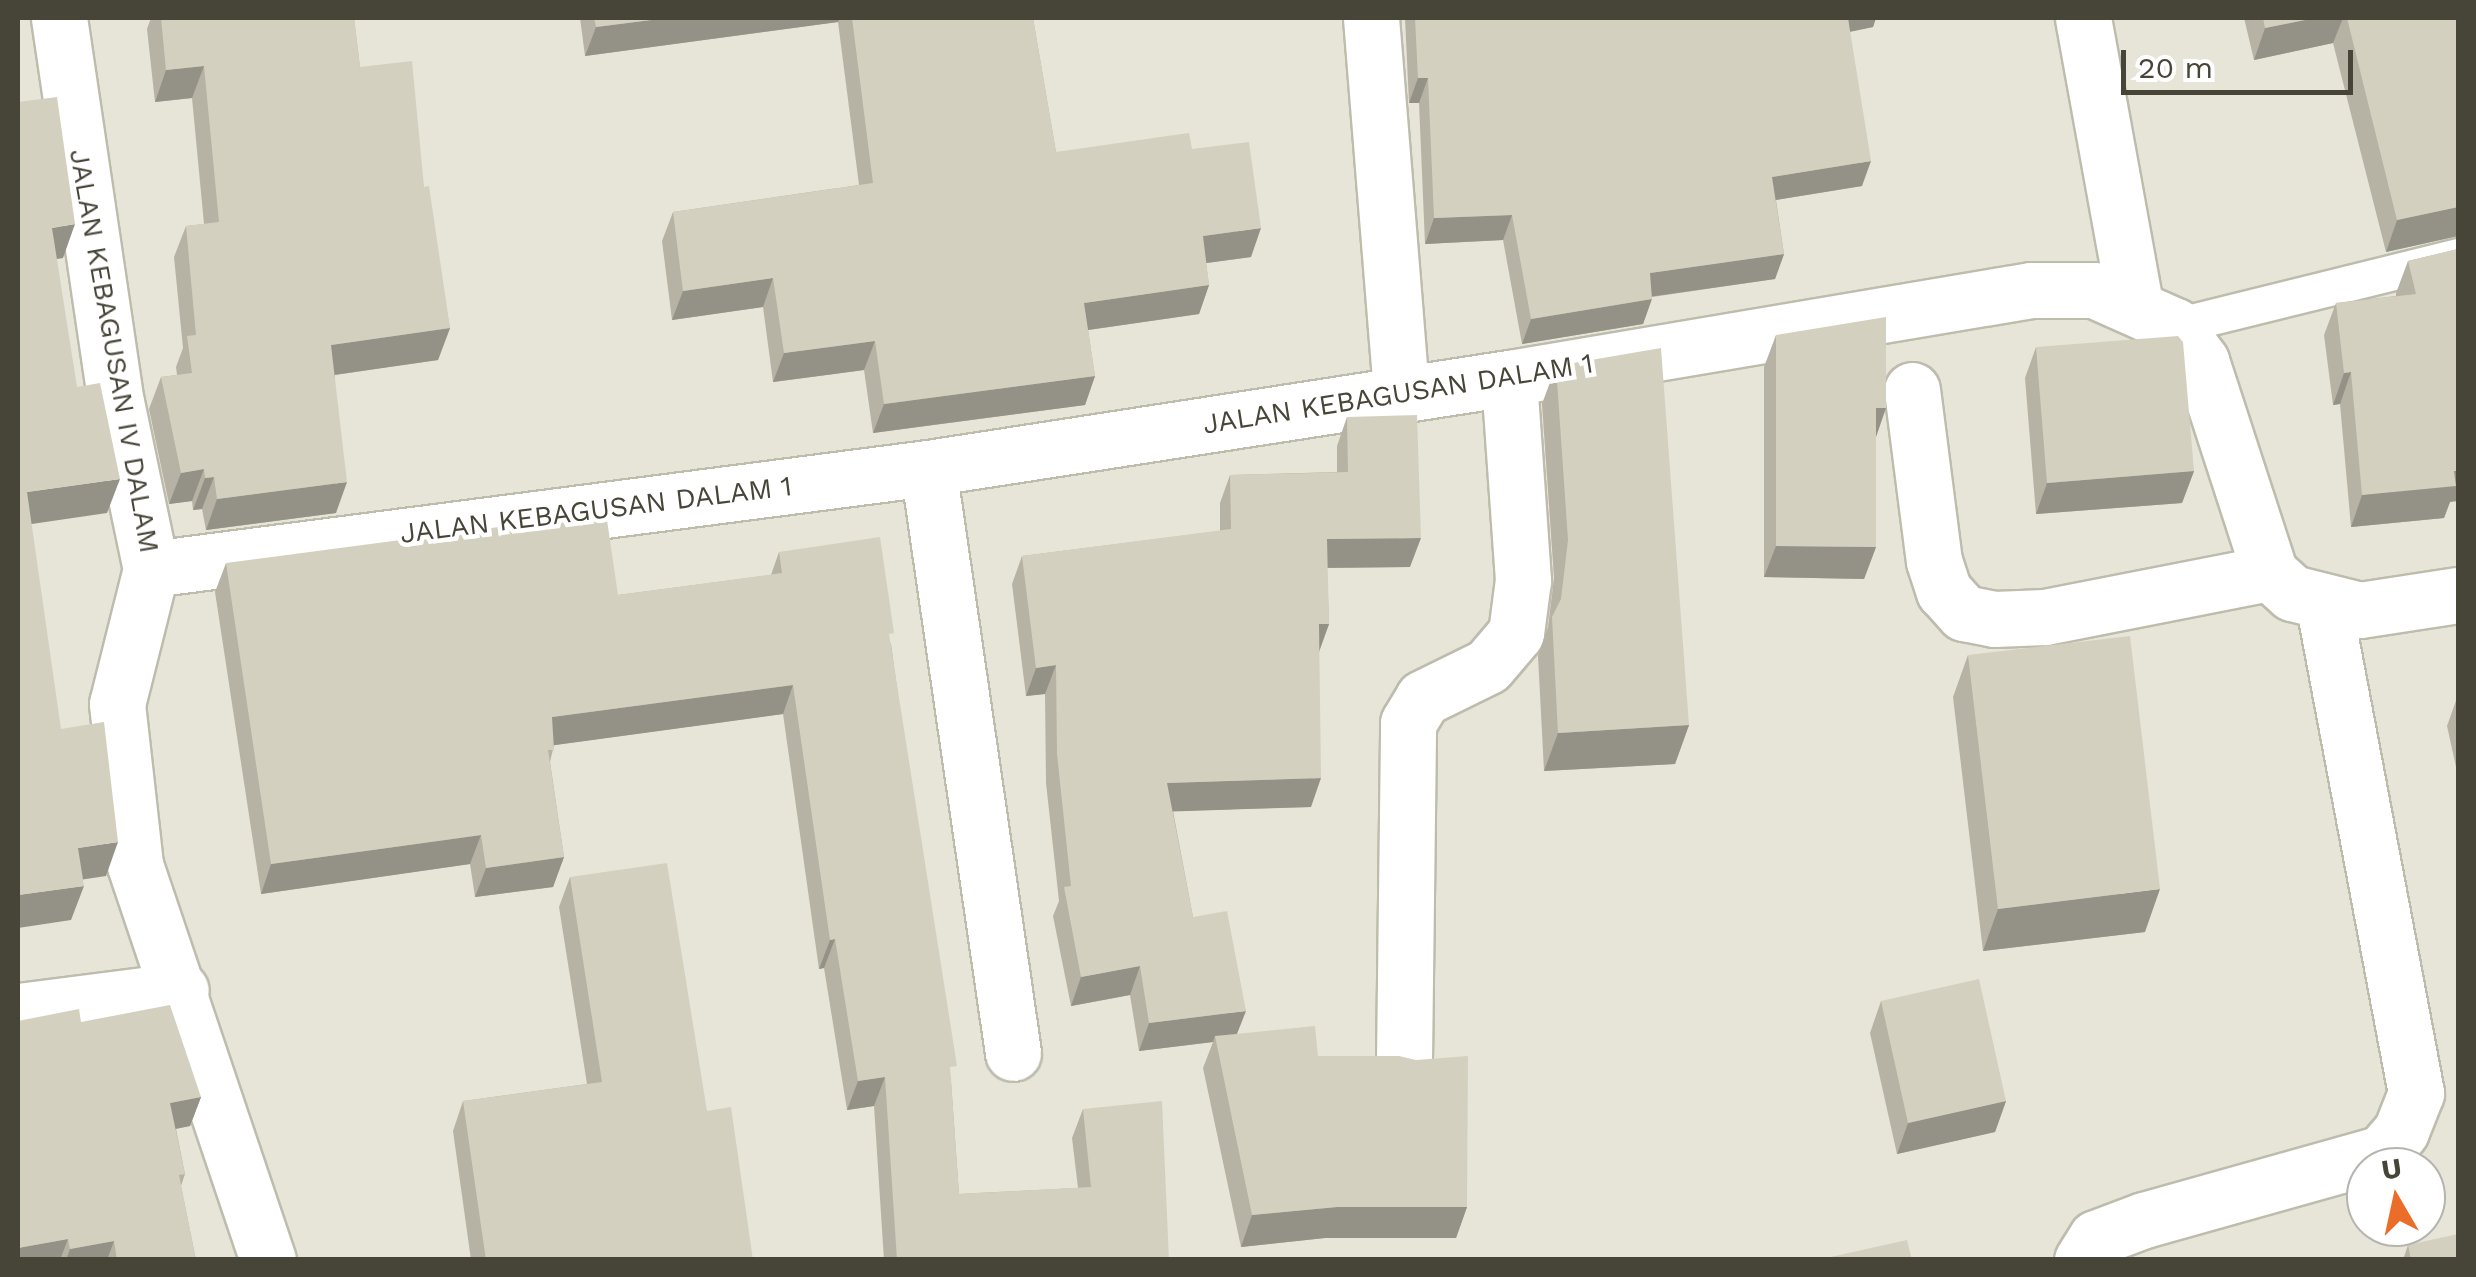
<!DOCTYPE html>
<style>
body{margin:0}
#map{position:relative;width:2476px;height:1277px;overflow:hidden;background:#f3f2ea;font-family:"Work Sans",sans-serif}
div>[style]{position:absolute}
.residential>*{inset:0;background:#e7e5d8}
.roads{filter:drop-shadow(2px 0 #bebcad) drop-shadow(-2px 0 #bebcad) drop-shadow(0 2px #bebcad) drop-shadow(0 -2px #bebcad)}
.lane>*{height:35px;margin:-17.5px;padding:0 17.5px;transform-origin:17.5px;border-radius:17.5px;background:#fff}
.street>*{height:55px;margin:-27.5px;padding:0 27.5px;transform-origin:27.5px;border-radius:27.5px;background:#fff}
.wall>*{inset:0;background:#b6b3a5}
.shaded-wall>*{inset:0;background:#949286}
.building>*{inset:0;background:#d4d0c0}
span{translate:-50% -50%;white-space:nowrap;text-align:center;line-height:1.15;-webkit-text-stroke:9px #fff;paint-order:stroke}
.street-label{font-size:28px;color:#474438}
.frame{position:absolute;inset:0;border:20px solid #474438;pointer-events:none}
.north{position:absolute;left:2346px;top:1147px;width:100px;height:100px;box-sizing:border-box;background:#fff;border:2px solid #b5b4af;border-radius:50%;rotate:351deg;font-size:28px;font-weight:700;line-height:40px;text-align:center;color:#474438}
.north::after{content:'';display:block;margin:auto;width:35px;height:45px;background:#ea6e2a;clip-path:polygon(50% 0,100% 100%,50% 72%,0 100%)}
.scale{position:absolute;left:2121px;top:50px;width:232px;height:45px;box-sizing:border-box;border:5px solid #474438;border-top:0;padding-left:12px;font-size:30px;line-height:35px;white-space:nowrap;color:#474438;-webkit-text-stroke:8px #fff;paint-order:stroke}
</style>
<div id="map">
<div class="residential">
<div style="clip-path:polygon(evenodd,18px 18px,2458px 18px,2458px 1259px,18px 1259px,18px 18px,2366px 1167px,2426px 1167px,2426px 1227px,2366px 1227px,2366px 1167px)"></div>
</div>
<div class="roads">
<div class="lane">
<div style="left:2175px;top:326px;width:292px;rotate:-13.9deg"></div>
</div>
<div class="street">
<div style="left:59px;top:18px;width:388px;rotate:81.6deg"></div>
<div style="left:116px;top:402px;width:171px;rotate:78.2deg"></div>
<div style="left:151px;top:569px;width:139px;rotate:104.1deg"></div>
<div style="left:117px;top:704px;width:162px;rotate:83.6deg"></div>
<div style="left:135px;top:865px;width:417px;rotate:71.4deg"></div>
<div style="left:1371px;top:18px;width:376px;rotate:85.4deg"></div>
<div style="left:2083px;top:18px;width:292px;rotate:79.7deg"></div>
<div style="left:1912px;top:390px;width:172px;rotate:82.7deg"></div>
<div style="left:1934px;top:561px;width:32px;rotate:72deg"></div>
<div style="left:1944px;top:591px;width:30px;rotate:48deg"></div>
<div style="left:1964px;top:613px;width:31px;rotate:11deg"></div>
<div style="left:1994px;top:619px;width:51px;rotate:-2.2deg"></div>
<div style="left:2045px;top:617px;width:229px;rotate:-11.1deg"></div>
<div style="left:928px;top:468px;width:591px;rotate:81.73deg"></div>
<div style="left:151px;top:569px;width:784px;rotate:-7.41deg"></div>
<div style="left:928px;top:468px;width:588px;rotate:-8.81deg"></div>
<div style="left:1509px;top:378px;width:529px;rotate:-9.57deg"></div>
<div style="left:2031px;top:290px;width:63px"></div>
<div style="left:2094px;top:290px;width:89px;rotate:24deg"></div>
<div style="left:2175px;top:326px;width:44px;rotate:53.4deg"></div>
<div style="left:2201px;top:361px;width:223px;rotate:72deg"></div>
<div style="left:2270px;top:573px;width:30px;rotate:42deg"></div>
<div style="left:2292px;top:593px;width:70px;rotate:14deg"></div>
<div style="left:2360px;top:610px;width:99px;rotate:-8.7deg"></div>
<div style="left:18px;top:1011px;width:164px;rotate:-7.3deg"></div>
<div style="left:1404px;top:1061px;width:338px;rotate:-89.3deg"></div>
<div style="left:1408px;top:723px;width:29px;rotate:-59deg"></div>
<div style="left:1423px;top:698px;width:72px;rotate:-26.2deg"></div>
<div style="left:1488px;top:666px;width:43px;rotate:-49.7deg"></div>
<div style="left:1516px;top:633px;width:53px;rotate:-82.5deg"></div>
<div style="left:1523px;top:580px;width:202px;rotate:-94deg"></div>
<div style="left:2082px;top:1260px;width:26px;rotate:-58deg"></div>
<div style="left:2096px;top:1238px;width:51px;rotate:-20.6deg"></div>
<div style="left:2144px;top:1220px;width:247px;rotate:-15.7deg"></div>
<div style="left:2382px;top:1153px;width:29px;rotate:-49deg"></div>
<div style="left:2401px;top:1131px;width:41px;rotate:-68.5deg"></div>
<div style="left:2416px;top:1093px;width:498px;rotate:-100.7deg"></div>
</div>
</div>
<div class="wall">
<div style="clip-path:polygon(151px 18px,354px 18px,360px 67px,424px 187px,450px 328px,438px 360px,335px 375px,336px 513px,206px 530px,202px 509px,193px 510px,192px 501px,169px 504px,149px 409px,161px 377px,177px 375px,176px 367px,183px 348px,174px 257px,186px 226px,204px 224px,192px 98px,155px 102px,147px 29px)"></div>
<div style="clip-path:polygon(580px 18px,1033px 18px,1056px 152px,1192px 149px,1251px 257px,1206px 263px,1209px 285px,1199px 314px,1088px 330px,1095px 376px,1085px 405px,873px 433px,864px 370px,773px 382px,763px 307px,672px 320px,662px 241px,673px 212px,859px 185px,838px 22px,585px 56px)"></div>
<div style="clip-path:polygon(1405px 18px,1876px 18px,1873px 27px,1850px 32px,1862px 186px,1776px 200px,1784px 254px,1775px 279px,1652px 297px,1643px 324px,1522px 344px,1503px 240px,1425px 244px,1419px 103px,1409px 103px)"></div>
<div style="clip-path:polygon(2244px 18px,2458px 18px,2458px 236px,2386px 252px,2333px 43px,2254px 60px)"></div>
<div style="clip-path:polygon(2458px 249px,2450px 502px,2444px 518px,2351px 527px,2340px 404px,2333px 405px,2324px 335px,2336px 303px,2396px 296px,2396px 293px,2408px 261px)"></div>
<div style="clip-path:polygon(1776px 335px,1876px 435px,1876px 547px,1864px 579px,1764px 577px,1764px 367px)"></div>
<div style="clip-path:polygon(2036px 347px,2194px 471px,2182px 503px,2036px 514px,2025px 378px)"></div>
<div style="clip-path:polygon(1556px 366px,1689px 725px,1675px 764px,1544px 771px,1538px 656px,1548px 627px,1554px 578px,1542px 404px)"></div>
<div style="clip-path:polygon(1347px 417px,1410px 567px,1327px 568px,1329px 624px,1319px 651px,1311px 807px,1173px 811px,1193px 917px,1237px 1034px,1318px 1056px,1467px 1207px,1456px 1238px,1325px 1238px,1241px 1247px,1203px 1068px,1213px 1042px,1139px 1051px,1130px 995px,1071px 1006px,1053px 916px,1059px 901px,1046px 783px,1045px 694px,1026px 696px,1012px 584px,1022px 556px,1220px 531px,1220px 503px,1230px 475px,1337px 472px,1337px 446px)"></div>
<div style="clip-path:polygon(779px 552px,891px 644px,951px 1081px,959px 1194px,1078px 1188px,1072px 1138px,1083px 1109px,1169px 1260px,884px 1260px,874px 1106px,847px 1110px,824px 968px,819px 969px,783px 714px,554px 745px,550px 762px,564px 857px,553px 887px,475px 897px,470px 864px,261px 894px,215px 592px,226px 563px,618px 595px,771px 575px)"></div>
<div style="clip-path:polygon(1968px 655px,2145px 932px,1983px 951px,1953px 697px)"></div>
<div style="clip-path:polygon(2458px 695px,2458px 776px,2447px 726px)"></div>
<div style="clip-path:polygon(570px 877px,707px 1111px,753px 1260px,471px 1260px,453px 1131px,463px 1101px,587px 1084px,559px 907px)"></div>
<div style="clip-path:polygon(1881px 1001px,2006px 1101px,1995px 1132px,1897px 1154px,1870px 1033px)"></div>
<div style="clip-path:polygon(81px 1022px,201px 1097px,190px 1126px,176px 1129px,185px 1174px,181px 1186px,196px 1260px,18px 1260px)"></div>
<div style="clip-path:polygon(2408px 1245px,2458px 1260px,2403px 1260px)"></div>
</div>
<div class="shaded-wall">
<div style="clip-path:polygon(667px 18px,840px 18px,838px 22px,585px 56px,596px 27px)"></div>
<div style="clip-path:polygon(1844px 18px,1876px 18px,1873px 27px,1838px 34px)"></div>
<div style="clip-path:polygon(2315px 18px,2343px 18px,2333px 43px,2254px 60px,2265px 28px)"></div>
<div style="clip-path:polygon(204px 66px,192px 98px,155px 102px,166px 70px)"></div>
<div style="clip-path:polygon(1418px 78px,1428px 78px,1419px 103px,1409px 103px)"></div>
<div style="clip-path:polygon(1871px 161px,1862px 186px,1763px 202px,1772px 177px)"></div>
<div style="clip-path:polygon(2458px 207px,2458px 236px,2386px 252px,2397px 220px)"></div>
<div style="clip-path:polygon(1512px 215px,1503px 240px,1425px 244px,1434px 218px)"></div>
<div style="clip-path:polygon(75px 224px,63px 258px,40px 262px,52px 228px)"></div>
<div style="clip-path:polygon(1261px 228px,1251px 257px,1192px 265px,1203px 236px)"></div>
<div style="clip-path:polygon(1784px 254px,1775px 279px,1641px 298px,1650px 273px)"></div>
<div style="clip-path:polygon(773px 278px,763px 307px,672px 320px,683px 291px)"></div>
<div style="clip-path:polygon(1209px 285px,1199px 314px,1074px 332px,1084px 303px)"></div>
<div style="clip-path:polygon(1652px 299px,1643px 324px,1522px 344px,1531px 319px)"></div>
<div style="clip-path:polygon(450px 328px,438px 360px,320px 377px,331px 345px)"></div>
<div style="clip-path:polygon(875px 341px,864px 370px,773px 382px,784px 353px)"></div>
<div style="clip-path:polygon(2351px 372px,2340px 404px,2333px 405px,2344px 373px)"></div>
<div style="clip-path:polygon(1095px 376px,1085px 405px,873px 433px,884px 404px)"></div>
<div style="clip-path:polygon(1876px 408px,1886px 408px,1875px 440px)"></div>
<div style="clip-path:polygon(204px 469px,192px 501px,169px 504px,181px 473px)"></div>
<div style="clip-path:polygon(2458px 470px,2458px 501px,2450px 502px,2444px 518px,2351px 527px,2362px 495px)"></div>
<div style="clip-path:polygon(2194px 471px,2182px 503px,2036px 514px,2047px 483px)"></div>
<div style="clip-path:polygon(214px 477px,202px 509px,193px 510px,205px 478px)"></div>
<div style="clip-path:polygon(120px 479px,107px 513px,18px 526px,27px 492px)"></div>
<div style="clip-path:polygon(347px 482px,336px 513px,206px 530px,217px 499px)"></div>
<div style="clip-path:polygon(1421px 538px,1410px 567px,1316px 568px,1327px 539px)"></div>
<div style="clip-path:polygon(1776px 546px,1876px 547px,1864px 579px,1764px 577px)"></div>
<div style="clip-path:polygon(1319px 624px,1329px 624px,1319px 652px)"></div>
<div style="clip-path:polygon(1056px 665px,1045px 694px,1026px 696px,1036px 668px)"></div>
<div style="clip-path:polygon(793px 685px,783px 714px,541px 747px,552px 717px)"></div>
<div style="clip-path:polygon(1689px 725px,1675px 764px,1544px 771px,1558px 733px)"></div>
<div style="clip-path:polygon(1321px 778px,1311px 807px,1157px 812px,1167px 783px)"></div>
<div style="clip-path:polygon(481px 835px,470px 864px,261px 894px,271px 864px)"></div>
<div style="clip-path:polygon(118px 842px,106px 876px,66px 882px,78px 848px)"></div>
<div style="clip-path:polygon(564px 857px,553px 887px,475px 897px,486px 868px)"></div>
<div style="clip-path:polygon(84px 886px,71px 920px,18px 928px,18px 895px)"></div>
<div style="clip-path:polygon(2160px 889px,2145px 932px,1983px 951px,1998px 909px)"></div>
<div style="clip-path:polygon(835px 939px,824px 968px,819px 969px,830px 940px)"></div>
<div style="clip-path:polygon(1140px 966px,1130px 995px,1071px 1006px,1081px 977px)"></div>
<div style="clip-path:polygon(1246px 1011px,1235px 1039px,1215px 1036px,1213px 1042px,1139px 1051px,1149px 1023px)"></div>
<div style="clip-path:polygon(885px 1077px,874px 1106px,847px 1110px,858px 1081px)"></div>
<div style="clip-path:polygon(201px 1097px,190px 1126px,159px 1132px,170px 1103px)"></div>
<div style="clip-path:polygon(2006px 1101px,1995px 1132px,1897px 1154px,1908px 1123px)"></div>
<div style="clip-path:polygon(1337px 1207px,1467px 1207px,1456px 1238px,1325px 1238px,1241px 1247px,1252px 1215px)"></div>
<div style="clip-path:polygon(68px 1239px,60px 1260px,18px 1260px,18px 1248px)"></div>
<div style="clip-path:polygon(114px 1241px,107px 1260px,66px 1260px,70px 1249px)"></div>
</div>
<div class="building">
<div style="clip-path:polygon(161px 18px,354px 18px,360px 67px,412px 61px,424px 187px,429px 186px,450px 328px,331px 345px,347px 482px,217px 499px,214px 477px,205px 478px,204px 469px,181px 473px,161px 377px,192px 373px,187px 336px,196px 335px,186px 226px,219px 222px,204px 66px,166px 70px)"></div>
<div style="clip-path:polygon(594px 18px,667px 18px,596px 27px)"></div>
<div style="clip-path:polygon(852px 18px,1033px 18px,1056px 152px,1189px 133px,1192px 149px,1249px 142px,1261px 228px,1203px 236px,1209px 285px,1084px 303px,1095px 376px,884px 404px,875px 341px,784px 353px,773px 278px,683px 291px,673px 212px,873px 183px)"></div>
<div style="clip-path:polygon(1415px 18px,1848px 18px,1871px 161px,1772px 177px,1784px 254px,1650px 273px,1652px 299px,1531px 319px,1512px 215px,1434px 218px,1428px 78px,1418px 78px)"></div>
<div style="clip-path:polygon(2263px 18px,2315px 18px,2265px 28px)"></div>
<div style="clip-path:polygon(2347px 18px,2458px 18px,2458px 207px,2397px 220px)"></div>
<div style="clip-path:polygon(57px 97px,75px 224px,52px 228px,77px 387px,100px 383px,120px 479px,27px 492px,61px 729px,104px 722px,118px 842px,78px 848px,84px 886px,18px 895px,18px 102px)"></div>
<div style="clip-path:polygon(2458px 249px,2458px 470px,2454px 471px,2456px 486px,2362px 495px,2351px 372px,2344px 373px,2336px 303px,2416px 294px,2408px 261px)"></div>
<div style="clip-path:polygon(1886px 317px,1886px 408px,1876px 408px,1876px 547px,1776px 546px,1776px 335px)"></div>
<div style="clip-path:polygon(2178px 336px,2183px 342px,2194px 471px,2047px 483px,2036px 347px)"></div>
<div style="clip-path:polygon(1661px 348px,1689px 725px,1558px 733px,1552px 617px,1561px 599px,1568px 540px,1556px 366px)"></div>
<div style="clip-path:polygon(1417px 415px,1421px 538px,1327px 539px,1329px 624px,1319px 624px,1321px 778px,1167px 783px,1193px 917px,1227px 911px,1246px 1011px,1149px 1023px,1140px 966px,1081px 977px,1064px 887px,1071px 886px,1057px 754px,1056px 665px,1036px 668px,1022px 556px,1231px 529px,1230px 475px,1348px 472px,1347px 417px)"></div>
<div style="clip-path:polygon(606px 513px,618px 595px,782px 573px,779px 552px,880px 537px,894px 633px,889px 634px,957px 1066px,950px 1067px,959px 1194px,1091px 1187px,1083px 1109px,1162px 1101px,1169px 1260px,897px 1260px,885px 1077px,858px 1081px,835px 939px,830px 940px,793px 685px,552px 717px,554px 750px,548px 750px,564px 857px,486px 868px,481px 835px,271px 864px,226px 563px)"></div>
<div style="clip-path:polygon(2130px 636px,2160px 889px,1998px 909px,1968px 655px)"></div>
<div style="clip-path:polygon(667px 863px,707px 1111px,731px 1107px,753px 1260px,486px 1260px,463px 1101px,602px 1082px,570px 877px)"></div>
<div style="clip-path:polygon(1979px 979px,2006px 1101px,1908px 1123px,1881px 1001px)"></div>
<div style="clip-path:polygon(170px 1005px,201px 1097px,170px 1103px,185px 1174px,179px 1175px,196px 1260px,117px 1260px,114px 1241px,70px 1249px,68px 1239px,18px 1248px,18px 1021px,79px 1009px,81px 1022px)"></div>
<div style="clip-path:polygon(1315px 1026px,1318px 1056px,1399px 1056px,1416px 1060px,1468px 1056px,1467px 1207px,1337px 1207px,1252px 1215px,1215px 1036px)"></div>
<div style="clip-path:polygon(2458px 1234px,2458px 1260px,2411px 1260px,2408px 1245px)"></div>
<div style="clip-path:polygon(1907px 1240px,1912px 1260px,1817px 1260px)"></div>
</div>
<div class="street-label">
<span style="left:114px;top:351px;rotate:80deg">JALAN KEBAGUSAN IV DALAM</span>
<span style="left:1398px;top:394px;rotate:-9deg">JALAN KEBAGUSAN DALAM 1</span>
<span style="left:596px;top:510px;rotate:-7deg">JALAN KEBAGUSAN DALAM 1</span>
</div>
<div class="frame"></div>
<div class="north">U</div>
<div class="scale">20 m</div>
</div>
